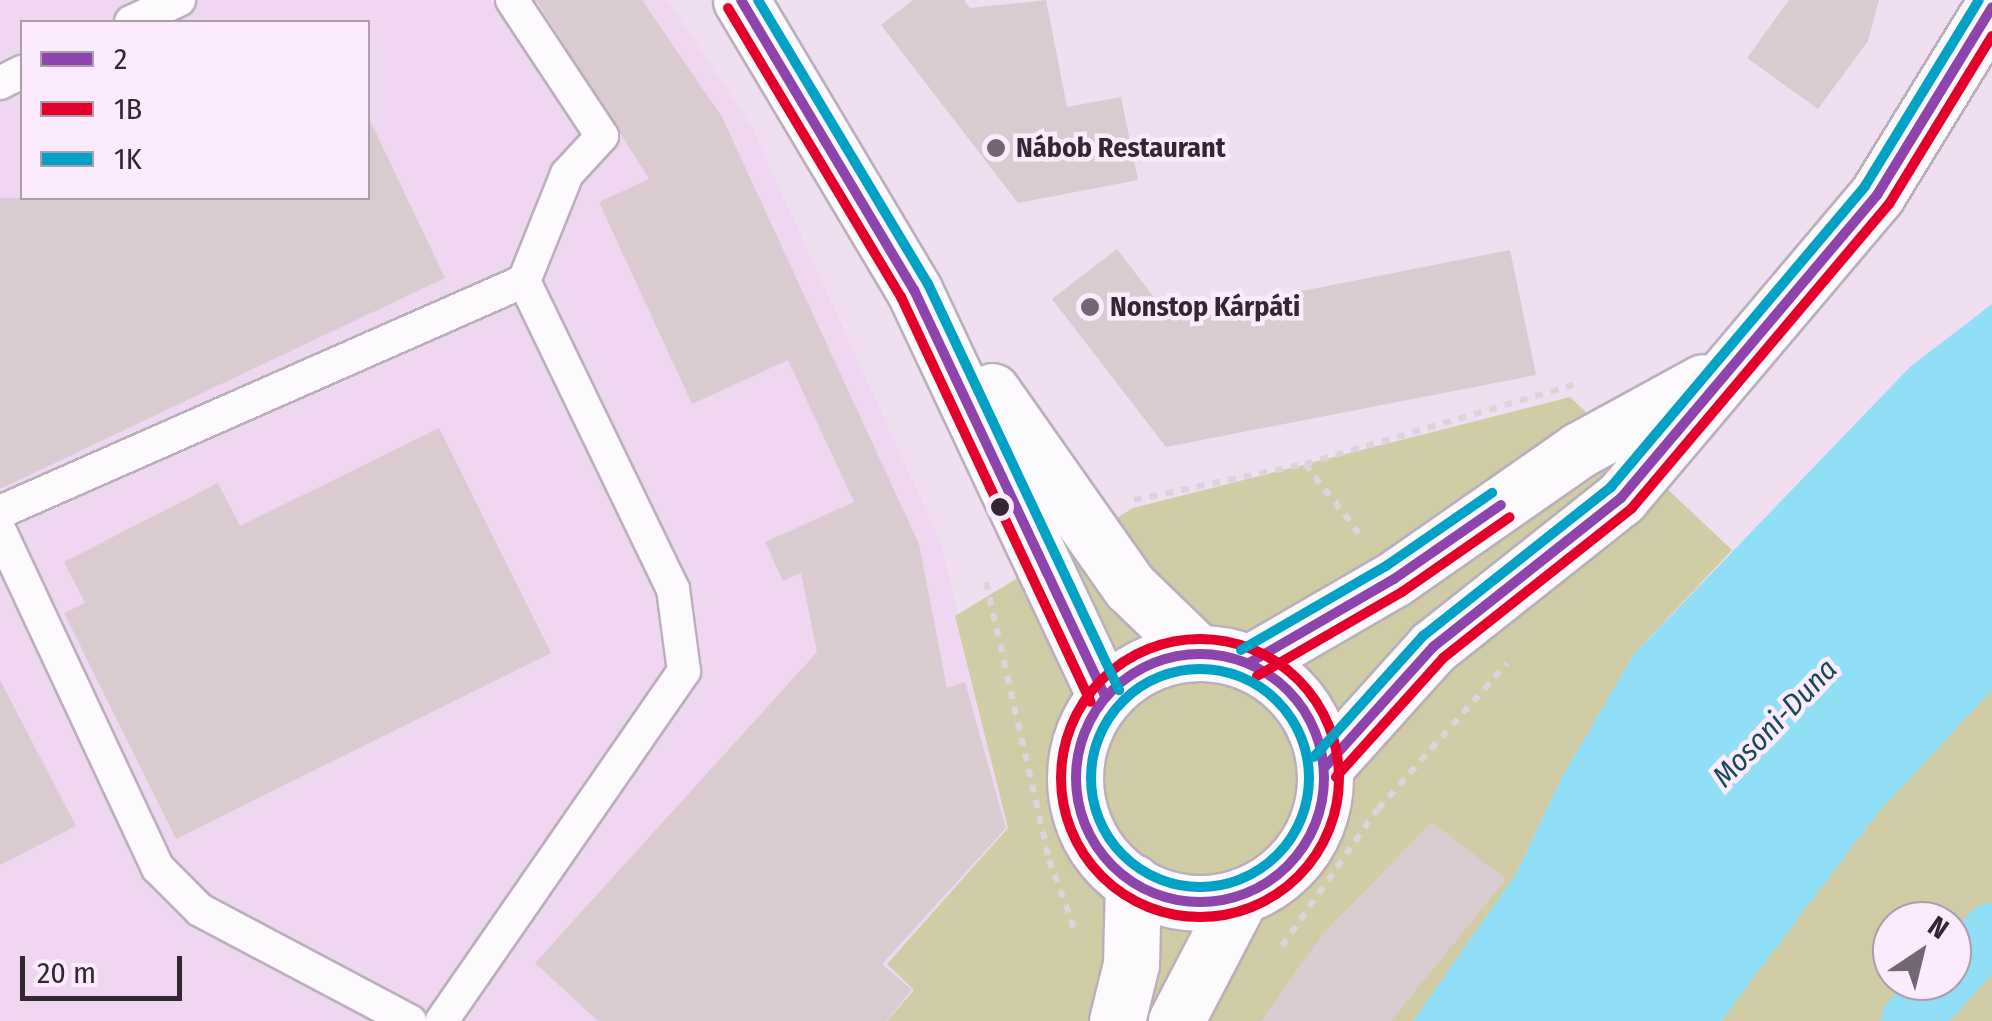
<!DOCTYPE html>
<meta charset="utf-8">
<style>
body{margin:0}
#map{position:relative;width:1992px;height:1021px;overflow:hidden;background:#efdff0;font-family:"Fira Sans Condensed",sans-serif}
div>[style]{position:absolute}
.built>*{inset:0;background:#f0d7f1}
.green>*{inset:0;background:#d0cca6}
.water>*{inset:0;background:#91dff7}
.canal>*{height:58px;margin:-29px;padding:0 29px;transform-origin:29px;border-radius:29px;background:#91dff7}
.building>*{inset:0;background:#dacbd1}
.path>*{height:6px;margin-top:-3px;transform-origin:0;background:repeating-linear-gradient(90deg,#dad5da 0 8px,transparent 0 16px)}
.roads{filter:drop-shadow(2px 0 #bbafbc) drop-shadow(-2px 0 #bbafbc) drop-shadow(0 2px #bbafbc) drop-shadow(0 -2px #bbafbc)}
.service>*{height:32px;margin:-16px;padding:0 16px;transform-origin:16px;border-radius:16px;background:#fdfafd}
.tertiary>*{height:55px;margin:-27.5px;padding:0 27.5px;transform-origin:27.5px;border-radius:27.5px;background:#fdfafd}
.primary>*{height:55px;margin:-27.5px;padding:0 27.5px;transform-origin:27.5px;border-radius:27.5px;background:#fdfafd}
.primary>.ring{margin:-27.5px;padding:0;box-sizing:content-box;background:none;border:55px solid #fdfafd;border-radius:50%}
.bus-1>*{height:10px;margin:-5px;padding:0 5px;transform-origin:5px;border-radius:5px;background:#8e44ad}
.bus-1>.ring{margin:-5px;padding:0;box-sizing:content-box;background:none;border:10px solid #8e44ad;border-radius:50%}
.bus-2>*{height:10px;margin:-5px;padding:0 5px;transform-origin:5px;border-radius:5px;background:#e4002b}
.bus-2>.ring{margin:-5px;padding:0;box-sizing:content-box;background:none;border:10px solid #e4002b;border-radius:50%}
.bus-3>*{height:10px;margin:-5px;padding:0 5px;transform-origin:5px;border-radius:5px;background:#02a2c6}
.bus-3>.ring{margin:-5px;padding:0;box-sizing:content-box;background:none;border:10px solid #02a2c6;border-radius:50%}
.dots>*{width:28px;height:28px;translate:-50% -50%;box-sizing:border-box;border:5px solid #fcebfc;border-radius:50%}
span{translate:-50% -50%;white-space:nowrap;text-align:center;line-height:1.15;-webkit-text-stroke:9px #fcebfc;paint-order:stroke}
.poi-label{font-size:28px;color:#322732;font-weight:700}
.left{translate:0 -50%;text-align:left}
.water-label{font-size:30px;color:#164a56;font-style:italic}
.legend{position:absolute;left:20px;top:20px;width:350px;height:180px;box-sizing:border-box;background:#fcebfc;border:2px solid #ab9dab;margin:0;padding:12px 18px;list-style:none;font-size:30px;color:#322732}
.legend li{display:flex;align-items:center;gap:20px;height:50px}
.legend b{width:50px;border:2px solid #ab9dab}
.north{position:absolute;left:1872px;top:901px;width:100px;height:100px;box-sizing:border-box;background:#fcebfc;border:2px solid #ab9dab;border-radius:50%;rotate:35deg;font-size:28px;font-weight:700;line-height:40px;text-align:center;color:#322732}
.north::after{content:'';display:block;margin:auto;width:35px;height:45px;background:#746774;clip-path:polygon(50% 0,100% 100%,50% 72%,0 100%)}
.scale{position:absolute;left:20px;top:956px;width:162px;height:45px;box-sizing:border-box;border:5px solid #322732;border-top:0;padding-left:12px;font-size:30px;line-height:35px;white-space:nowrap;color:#322732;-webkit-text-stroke:8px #fcebfc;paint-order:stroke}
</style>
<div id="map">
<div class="built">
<div style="clip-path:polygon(evenodd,0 0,667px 0,751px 126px,940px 541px,1009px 828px,887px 963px,915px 990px,887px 1021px,0 1021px,0 0,22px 22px,368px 22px,368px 198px,22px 198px,22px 22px)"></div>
</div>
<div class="green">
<div style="clip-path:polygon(1570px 397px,1732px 550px,1634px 654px,1563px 775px,1516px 874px,1413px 1021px,887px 1021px,914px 990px,887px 964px,1008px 828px,955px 616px,1133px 508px)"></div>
<div style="clip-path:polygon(evenodd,1992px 690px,1992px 1021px,1721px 1021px,1876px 815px,1992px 690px,1892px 921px,1952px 921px,1952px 981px,1892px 981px,1892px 921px)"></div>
</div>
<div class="water">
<div style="clip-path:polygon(1992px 304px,1992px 690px,1876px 815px,1721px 1021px,1413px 1021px,1516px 874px,1563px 775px,1634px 654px,1910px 367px)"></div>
</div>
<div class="canal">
<div style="left:1952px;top:975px;width:59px;rotate:-47.1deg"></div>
<div style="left:1910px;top:1021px;width:54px;rotate:-47.2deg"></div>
</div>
<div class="building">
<div style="clip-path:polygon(536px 0,642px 0,722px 117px,919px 544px,947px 688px,965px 682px,1006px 828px,882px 964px,912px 990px,886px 1021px,598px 1021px,535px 963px,817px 652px,801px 573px,783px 581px,765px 542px,854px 502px,788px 360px,692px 404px,599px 202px,649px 179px)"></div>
<div style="clip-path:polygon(913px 0,964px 0,970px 8px,1046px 0,1067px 107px,1121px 97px,1138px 180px,1018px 203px,881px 25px)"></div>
<div style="clip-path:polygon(1789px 0,1879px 0,1868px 41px,1818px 109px,1747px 58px)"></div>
<div style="clip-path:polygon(368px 116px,445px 278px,0 489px,0 198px,368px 198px)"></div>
<div style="clip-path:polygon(1117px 249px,1169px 317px,1510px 250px,1536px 375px,1166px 447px,1052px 299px)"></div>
<div style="clip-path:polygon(439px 428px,551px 653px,176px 839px,64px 613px,85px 603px,64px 562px,218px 483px,240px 526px)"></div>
<div style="clip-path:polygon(0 680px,76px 826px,0 865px)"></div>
<div style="clip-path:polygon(1432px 822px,1506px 879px,1391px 1021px,1261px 1021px,1321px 936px)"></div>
</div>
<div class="path">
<div style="left:1305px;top:464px;width:287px;rotate:-16.4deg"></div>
<div style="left:1134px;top:500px;width:175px;rotate:-11.9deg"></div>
<div style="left:1305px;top:464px;width:93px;rotate:52deg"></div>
<div style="left:986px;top:582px;width:285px;rotate:77.2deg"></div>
<div style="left:1049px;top:860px;width:72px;rotate:69.8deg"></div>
<div style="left:1282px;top:946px;width:167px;rotate:-55deg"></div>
<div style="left:1378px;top:809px;width:195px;rotate:-48.5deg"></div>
</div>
<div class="roads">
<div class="service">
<div style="left:512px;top:0;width:163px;rotate:56.5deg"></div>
<div style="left:602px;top:136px;width:52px;rotate:132.6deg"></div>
<div style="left:567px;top:174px;width:115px;rotate:111.9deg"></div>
<div style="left:131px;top:22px;width:53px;rotate:-24.6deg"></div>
<div style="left:0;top:83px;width:25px;rotate:-27deg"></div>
<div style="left:0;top:512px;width:573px;rotate:-23.79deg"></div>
<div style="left:524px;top:281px;width:342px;rotate:64.2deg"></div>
<div style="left:673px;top:589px;width:83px;rotate:82.4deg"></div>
<div style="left:684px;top:671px;width:426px;rotate:124.7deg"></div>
<div style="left:0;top:531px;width:372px;rotate:64.9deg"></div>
<div style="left:158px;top:868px;width:59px;rotate:45deg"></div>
<div style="left:200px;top:910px;width:238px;rotate:27.9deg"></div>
</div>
<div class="tertiary">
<div style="left:741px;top:0;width:338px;rotate:59.2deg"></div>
<div style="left:914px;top:290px;width:449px;rotate:64.8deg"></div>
<div style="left:992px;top:391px;width:240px;rotate:54.9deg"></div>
<div style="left:1130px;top:587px;width:95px;rotate:44.1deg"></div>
</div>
<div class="primary">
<div class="ring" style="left:1075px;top:653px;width:195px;height:195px"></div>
<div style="left:1249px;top:663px;width:168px;rotate:-30.1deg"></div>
<div style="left:1394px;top:579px;width:226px;rotate:-34.9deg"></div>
<div style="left:1579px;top:450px;width:141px;rotate:-28.7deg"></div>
<div style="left:1325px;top:767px;width:161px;rotate:-48deg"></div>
<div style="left:1433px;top:647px;width:240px;rotate:-38.4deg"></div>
<div style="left:1621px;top:498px;width:397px;rotate:-49.8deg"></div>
<div style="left:1877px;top:195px;width:220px;rotate:-58.5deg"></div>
<div style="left:1117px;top:1021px;width:59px;rotate:-76.2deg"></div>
<div style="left:1131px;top:964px;width:82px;rotate:-88.6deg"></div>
<div style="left:1176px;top:1021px;width:141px;rotate:-62.5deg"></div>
</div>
</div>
<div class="bus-1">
<div style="left:741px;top:0;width:338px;rotate:59.2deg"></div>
<div style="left:914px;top:290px;width:449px;rotate:64.8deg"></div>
<div class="ring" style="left:1076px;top:654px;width:238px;height:238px"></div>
<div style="left:1249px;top:663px;width:168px;rotate:-30.1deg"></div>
<div style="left:1394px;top:579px;width:130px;rotate:-34.7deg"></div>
<div style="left:1325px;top:767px;width:161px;rotate:-48deg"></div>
<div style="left:1433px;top:647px;width:240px;rotate:-38.4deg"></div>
<div style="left:1621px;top:498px;width:397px;rotate:-49.8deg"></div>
<div style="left:1877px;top:195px;width:220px;rotate:-58.5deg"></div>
</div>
<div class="bus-2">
<div style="left:728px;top:8px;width:337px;rotate:59.1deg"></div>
<div style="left:901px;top:297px;width:447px;rotate:64.9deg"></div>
<div class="ring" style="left:1061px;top:639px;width:268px;height:268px"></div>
<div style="left:1257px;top:676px;width:168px;rotate:-30.1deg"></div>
<div style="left:1402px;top:592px;width:131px;rotate:-34.8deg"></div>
<div style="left:1336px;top:777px;width:160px;rotate:-48deg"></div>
<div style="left:1443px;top:658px;width:241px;rotate:-38.4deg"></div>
<div style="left:1632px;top:508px;width:398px;rotate:-49.8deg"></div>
<div style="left:1889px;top:204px;width:197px;rotate:-58.5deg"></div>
</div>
<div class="bus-3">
<div style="left:758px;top:0;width:331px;rotate:59.1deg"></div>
<div style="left:928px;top:284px;width:449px;rotate:64.8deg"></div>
<div style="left:1241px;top:650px;width:168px;rotate:-30.1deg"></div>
<div style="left:1386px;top:566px;width:129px;rotate:-34.6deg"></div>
<div class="ring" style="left:1091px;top:669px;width:208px;height:208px"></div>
<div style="left:1314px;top:757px;width:163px;rotate:-48deg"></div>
<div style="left:1423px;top:636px;width:240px;rotate:-38.4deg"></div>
<div style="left:1611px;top:487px;width:394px;rotate:-49.8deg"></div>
<div style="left:1865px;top:186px;width:218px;rotate:-58.5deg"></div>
</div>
<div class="dots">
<div style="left:996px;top:148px;background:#746774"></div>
<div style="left:1090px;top:307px;background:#746774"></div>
<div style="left:1000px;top:507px;background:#322732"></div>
</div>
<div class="poi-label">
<span class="left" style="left:1016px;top:148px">Nábob Restaurant</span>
<span class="left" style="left:1110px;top:307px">Nonstop Kárpáti</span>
</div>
<div class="water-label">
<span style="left:1775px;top:723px;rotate:-46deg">Mosoni-Duna</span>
</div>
<ul class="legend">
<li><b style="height:12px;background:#8e44ad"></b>2</li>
<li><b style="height:12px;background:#e4002b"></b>1B</li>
<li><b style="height:12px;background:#02a2c6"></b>1K</li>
</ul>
<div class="north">N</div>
<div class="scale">20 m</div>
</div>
